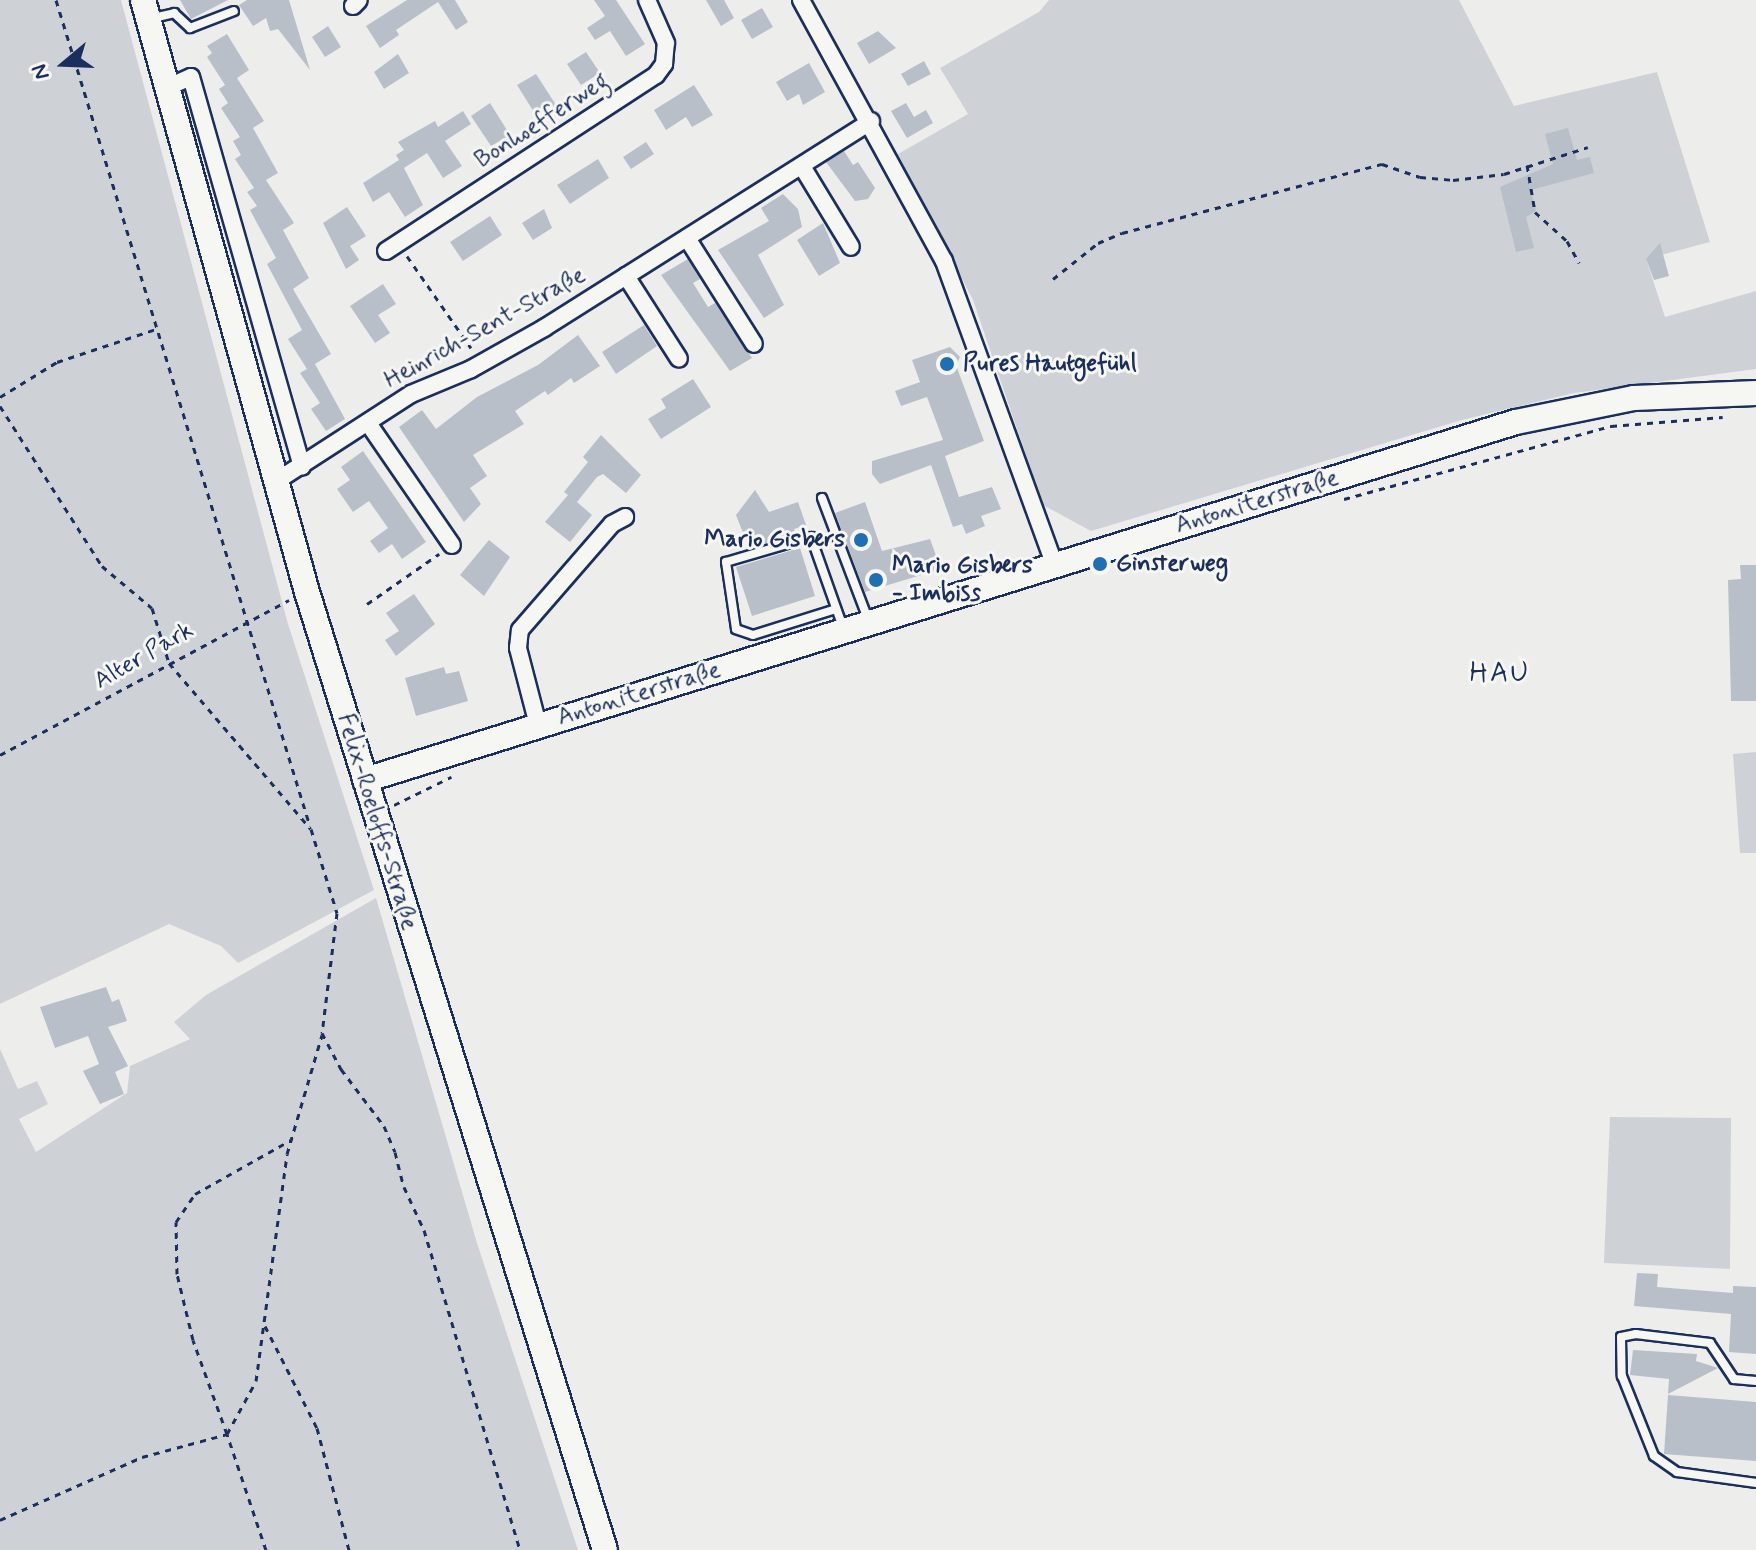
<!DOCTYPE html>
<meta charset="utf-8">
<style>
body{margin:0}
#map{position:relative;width:1756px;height:1550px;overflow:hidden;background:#edeeec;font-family:Mynerve,sans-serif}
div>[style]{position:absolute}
.green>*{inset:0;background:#ced2d7}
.building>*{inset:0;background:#b9bfc8}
.path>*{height:3px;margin-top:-1.5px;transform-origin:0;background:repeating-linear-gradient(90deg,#1b2f5e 0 6px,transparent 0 12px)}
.roads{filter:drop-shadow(2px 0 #1b2f5e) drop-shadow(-2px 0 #1b2f5e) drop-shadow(0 2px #1b2f5e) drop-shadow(0 -2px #1b2f5e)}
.lane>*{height:8px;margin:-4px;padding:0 4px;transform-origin:4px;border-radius:4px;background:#f6f6f2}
.street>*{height:16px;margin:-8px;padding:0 8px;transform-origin:8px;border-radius:8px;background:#f6f6f2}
.secondary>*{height:24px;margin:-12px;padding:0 12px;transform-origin:12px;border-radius:12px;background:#f6f6f2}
.dots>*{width:22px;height:22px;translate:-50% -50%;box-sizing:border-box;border:4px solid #f6f6f2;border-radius:50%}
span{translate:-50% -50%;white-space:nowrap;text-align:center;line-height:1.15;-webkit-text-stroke:6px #f6f6f2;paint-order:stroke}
.street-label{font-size:24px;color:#1b2f5e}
.poi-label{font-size:24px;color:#1b2f5e;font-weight:700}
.left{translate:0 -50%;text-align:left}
.right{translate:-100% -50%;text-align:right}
.quarter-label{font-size:28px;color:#1b2f5e;letter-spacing:2px}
.north{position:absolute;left:24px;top:24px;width:80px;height:80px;-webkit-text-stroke:6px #f6f6f2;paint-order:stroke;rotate:251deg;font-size:22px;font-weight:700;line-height:32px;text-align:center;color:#1b2f5e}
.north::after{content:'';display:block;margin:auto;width:28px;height:36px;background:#1b2f5e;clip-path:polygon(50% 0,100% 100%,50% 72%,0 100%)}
</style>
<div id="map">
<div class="green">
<div style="clip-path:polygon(0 0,121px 0,288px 624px,374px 890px,238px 963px,221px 946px,169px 924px,0 1004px)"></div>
<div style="clip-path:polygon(1049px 0,1459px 0,1514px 106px,1657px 72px,1710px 242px,1646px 259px,1665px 317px,1756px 291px,1756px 369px,1574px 393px,1462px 420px,1091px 531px,1043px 505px,973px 300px,898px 154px,968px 114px,940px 68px,1039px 12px)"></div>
<div style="clip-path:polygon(1756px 752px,1756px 853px,1740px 853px,1733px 754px)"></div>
<div style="clip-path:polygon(376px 898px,477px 1243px,578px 1550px,0 1550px,0 1049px,18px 1089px,37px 1081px,48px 1104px,19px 1119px,36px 1152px,127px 1093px,130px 1066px,190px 1039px,174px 1022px,206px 995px)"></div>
<div style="clip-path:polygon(1610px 1117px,1731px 1118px,1730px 1269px,1604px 1263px)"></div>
</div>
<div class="building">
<div style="clip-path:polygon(180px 0,228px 0,191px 19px)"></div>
<div style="clip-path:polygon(247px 0,289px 0,310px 70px,278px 29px,270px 31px,266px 18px,253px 26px,239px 5px)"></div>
<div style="clip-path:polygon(407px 0,455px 0,468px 22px,456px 30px,438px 2px,396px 30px,399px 35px,380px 48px,366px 26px)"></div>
<div style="clip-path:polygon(594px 0,616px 0,645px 44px,626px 56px,610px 31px,595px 40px,587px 28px,605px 16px)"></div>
<div style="clip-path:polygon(706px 0,724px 0,734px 18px,721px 26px)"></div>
<div style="clip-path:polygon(762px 8px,773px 27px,752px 39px,741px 20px)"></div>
<div style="clip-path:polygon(328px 26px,341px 47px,325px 57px,312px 37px)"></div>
<div style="clip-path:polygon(878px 31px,896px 48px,869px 64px,857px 43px)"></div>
<div style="clip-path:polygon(227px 34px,249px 70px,237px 78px,264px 121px,253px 128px,278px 173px,266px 180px,294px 223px,283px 230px,309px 278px,293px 289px,331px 354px,315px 364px,345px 419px,326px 431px,311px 409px,320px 403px,300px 373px,307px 369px,288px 339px,302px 330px,267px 264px,276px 258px,250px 210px,257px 206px,247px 192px,254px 188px,235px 159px,241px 155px,233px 141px,240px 137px,221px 108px,228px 103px,219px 89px,225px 85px,207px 57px,212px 53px,207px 46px)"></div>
<div style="clip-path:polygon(586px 52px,600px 73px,581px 85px,567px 64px)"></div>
<div style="clip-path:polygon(398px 54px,409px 73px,384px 89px,374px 72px)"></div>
<div style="clip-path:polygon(924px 61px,931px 74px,908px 86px,901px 74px)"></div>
<div style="clip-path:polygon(809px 63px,825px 92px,803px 105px,799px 94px,787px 101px,776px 82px)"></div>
<div style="clip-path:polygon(536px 74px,556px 105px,537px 117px,517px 85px)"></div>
<div style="clip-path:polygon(694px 85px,713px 115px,692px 127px,686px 117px,666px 130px,654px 110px)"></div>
<div style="clip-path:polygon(490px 103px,510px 135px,491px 146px,471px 116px)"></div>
<div style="clip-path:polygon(906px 103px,914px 117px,926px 110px,933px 123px,907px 138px,891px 111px)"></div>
<div style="clip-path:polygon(463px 111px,471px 124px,445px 141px,462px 166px,443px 178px,427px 153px,404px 168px,423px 205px,405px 217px,389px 192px,373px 202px,363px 183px,399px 160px,396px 155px,404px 150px,398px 142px,435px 121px,438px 127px)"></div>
<div style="clip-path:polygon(1568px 128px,1577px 160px,1590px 157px,1594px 173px,1531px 190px,1536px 211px,1526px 217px,1534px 248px,1516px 252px,1500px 187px,1553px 164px,1545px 134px)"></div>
<div style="clip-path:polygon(646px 142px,654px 154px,631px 169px,623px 157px)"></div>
<div style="clip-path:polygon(844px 151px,853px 165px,858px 162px,875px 188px,868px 199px,855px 201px,826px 162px)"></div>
<div style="clip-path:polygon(598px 159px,609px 178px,570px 204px,557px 185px)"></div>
<div style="clip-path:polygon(783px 194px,798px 209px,802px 227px,758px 255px,784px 305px,764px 318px,718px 250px,769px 221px,761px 208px)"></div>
<div style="clip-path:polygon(347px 207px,366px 236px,350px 246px,359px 260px,346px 269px,323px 223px)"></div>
<div style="clip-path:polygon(544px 209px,552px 228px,533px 240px,522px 223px)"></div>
<div style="clip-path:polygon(490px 216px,502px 235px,463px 261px,450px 242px)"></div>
<div style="clip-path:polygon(823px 223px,840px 263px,819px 276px,797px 240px)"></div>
<div style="clip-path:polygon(1660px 243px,1669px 276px,1654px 280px,1646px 259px)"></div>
<div style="clip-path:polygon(688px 259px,700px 279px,693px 283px,708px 307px,715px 303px,752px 358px,730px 371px,661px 275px)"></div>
<div style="clip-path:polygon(383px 284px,396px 304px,378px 315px,390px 333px,375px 343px,350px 306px)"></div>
<div style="clip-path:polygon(644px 325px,657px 346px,616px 374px,602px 352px)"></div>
<div style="clip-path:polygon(578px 335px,600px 366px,574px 383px,571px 378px,548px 395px,545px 391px,515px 411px,524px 424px,473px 455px,487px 476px,470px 488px,481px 504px,464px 522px,399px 427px,422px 410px,436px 429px,477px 397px,538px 365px)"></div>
<div style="clip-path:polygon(950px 347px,960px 357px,956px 365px,984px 441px,945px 456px,959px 497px,992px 487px,1001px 509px,981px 516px,985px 526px,966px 534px,962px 524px,953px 527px,931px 465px,880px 484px,872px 474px,872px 461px,943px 440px,927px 397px,901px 406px,895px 391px,920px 382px,912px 360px)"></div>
<div style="clip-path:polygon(693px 379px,711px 407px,661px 439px,648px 419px,666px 408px,661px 399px)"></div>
<div style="clip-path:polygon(601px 435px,641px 475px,626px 493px,603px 474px,597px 477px,577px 502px,592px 515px,570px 542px,545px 522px,568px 495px,564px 492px,588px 462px,583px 457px)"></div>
<div style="clip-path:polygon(363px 451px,426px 542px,402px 559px,392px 544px,379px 553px,370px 541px,388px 528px,369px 501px,353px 512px,337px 489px,350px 480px,341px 467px)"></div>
<div style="clip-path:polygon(755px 490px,769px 512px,798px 502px,806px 525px,794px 529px,796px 534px,749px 548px,736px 515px)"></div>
<div style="clip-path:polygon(865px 502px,882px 551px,930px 539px,941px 569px,865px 592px,835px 513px)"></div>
<div style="clip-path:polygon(489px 540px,510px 557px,484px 596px,460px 575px)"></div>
<div style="clip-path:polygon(800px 548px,815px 596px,752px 616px,736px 567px)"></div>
<div style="clip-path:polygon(1740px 565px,1756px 565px,1756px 701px,1731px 701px,1728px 580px,1741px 579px)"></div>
<div style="clip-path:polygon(414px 594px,435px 624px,396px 656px,385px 640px,399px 631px,386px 613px)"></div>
<div style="clip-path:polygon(444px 667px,446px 674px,459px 671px,468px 701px,416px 716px,405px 678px)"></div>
<div style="clip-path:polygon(106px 987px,112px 1002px,119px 999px,127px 1021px,108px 1027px,128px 1066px,115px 1072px,124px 1094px,100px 1104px,83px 1071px,99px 1064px,88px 1036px,55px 1048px,40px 1007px)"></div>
<div style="clip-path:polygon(1637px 1273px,1658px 1274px,1657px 1287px,1733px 1293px,1733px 1286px,1756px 1287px,1756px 1354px,1729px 1352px,1731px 1314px,1634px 1306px)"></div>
<div style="clip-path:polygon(1633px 1350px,1697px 1354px,1696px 1361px,1718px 1368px,1668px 1394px,1669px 1379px,1630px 1375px)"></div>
<div style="clip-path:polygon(1668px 1395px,1756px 1402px,1756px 1461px,1664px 1454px)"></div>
</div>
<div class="path">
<div style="left:56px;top:0;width:864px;rotate:72.91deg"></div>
<div style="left:1527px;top:165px;width:48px;rotate:80.3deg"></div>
<div style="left:1535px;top:212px;width:43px;rotate:42.2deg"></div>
<div style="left:1567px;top:241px;width:25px;rotate:61deg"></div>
<div style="left:407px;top:256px;width:112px;rotate:55.2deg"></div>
<div style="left:1053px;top:279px;width:58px;rotate:-38.7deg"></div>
<div style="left:1098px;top:243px;width:26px;rotate:-23deg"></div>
<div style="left:1122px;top:233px;width:269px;rotate:-14.9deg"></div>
<div style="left:1382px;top:164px;width:40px;rotate:18.9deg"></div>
<div style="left:1420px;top:177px;width:33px;rotate:5deg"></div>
<div style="left:1453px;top:180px;width:51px;rotate:-6.7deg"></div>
<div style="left:1504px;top:174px;width:88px;rotate:-17.8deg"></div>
<div style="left:0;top:397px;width:67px;rotate:-31.6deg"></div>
<div style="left:57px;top:362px;width:104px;rotate:-18.4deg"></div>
<div style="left:0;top:406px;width:190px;rotate:57.5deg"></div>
<div style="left:102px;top:566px;width:65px;rotate:40deg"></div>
<div style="left:152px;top:608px;width:58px;rotate:72.8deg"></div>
<div style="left:169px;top:663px;width:218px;rotate:49.5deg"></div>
<div style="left:311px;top:829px;width:88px;rotate:72.8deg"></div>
<div style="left:337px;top:913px;width:121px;rotate:97.1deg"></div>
<div style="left:322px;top:1033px;width:41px;rotate:62.2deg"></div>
<div style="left:341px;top:1069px;width:71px;rotate:53deg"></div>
<div style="left:384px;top:1126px;width:28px;rotate:67deg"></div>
<div style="left:395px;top:1152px;width:36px;rotate:76deg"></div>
<div style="left:404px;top:1187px;width:47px;rotate:65.1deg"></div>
<div style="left:424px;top:1230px;width:334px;rotate:73.3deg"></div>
<div style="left:1344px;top:499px;width:277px;rotate:-15.3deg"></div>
<div style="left:1611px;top:426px;width:112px;rotate:-4.6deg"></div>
<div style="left:367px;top:604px;width:88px;rotate:-34.8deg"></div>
<div style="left:0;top:755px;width:328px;rotate:-28.2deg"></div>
<div style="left:394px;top:805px;width:64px;rotate:-26.2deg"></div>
<div style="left:265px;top:1326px;width:114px;rotate:63deg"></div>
<div style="left:317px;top:1428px;width:126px;rotate:75.3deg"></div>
<div style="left:0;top:1520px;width:155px;rotate:-23.9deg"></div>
<div style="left:142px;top:1457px;width:88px;rotate:-15.1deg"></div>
<div style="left:227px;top:1434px;width:100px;rotate:-109.9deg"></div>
<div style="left:193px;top:1340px;width:68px;rotate:-103.6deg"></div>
<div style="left:177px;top:1274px;width:52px;rotate:-91.1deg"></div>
<div style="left:176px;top:1222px;width:34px;rotate:-56deg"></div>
<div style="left:195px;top:1194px;width:110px;rotate:-29.4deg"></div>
<div style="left:266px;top:1550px;width:122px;rotate:-108.6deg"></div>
<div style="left:227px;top:1434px;width:60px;rotate:-61.3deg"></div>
<div style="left:256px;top:1381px;width:229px;rotate:-82.2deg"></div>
<div style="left:287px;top:1154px;width:124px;rotate:-73.6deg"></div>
</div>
<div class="roads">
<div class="lane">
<div style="left:153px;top:18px;width:22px;rotate:-13deg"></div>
<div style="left:174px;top:13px;width:22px;rotate:43deg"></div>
<div style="left:190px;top:28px;width:47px;rotate:-21.1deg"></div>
<div style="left:822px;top:498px;width:133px;rotate:69.2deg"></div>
<div style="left:836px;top:609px;width:87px;rotate:162.6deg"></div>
<div style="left:753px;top:635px;width:18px;rotate:-161deg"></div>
<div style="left:736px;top:629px;width:68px;rotate:-98.5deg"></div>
<div style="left:726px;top:562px;width:89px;rotate:-16.4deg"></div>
<div style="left:811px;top:537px;width:99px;rotate:70.5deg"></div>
<div style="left:1756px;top:1381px;width:22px;rotate:-175deg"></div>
<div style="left:1734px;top:1379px;width:43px;rotate:-123.7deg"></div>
<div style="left:1710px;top:1343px;width:75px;rotate:-173.1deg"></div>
<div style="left:1636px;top:1334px;width:15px;rotate:169deg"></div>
<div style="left:1621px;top:1337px;width:39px;rotate:89deg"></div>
<div style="left:1622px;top:1376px;width:86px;rotate:68.2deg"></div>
<div style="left:1654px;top:1456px;width:28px;rotate:35deg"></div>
<div style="left:1677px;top:1472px;width:80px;rotate:7.9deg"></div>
</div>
<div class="street">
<div style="left:801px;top:0;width:298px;rotate:61.3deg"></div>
<div style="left:944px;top:261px;width:325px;rotate:70deg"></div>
<div style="left:353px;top:6px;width:8px;rotate:-45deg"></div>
<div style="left:166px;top:88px;width:27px;rotate:-24deg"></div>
<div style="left:191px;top:77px;width:405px;rotate:74.1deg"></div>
<div style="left:803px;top:168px;width:92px;rotate:58.7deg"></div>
<div style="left:687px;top:238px;width:125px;rotate:57.7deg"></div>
<div style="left:386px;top:251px;width:322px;rotate:-33.1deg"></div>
<div style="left:656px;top:75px;width:14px;rotate:-54deg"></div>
<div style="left:664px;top:64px;width:21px;rotate:-85deg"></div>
<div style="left:666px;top:43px;width:47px;rotate:-113.8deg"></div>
<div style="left:626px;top:276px;width:98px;rotate:57.4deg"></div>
<div style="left:368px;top:423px;width:148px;rotate:55.5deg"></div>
<div style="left:275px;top:482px;width:162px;rotate:-32.9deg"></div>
<div style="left:411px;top:394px;width:65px;rotate:-22.6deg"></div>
<div style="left:471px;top:369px;width:84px;rotate:-29.3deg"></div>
<div style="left:544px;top:328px;width:387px;rotate:-32.3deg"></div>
<div style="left:538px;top:725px;width:80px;rotate:-104.6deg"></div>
<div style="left:518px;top:648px;width:18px;rotate:-84deg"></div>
<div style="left:520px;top:630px;width:140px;rotate:-49deg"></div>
<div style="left:612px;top:524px;width:15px;rotate:-28deg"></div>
</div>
<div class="secondary">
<div style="left:143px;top:0;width:614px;rotate:74.52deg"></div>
<div style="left:307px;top:592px;width:1003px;rotate:72.72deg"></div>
<div style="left:365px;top:780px;width:1205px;rotate:-17.28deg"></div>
<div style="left:1516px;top:422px;width:120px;rotate:-11.5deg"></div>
<div style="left:1634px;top:398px;width:122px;rotate:-2.3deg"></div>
</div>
</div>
<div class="dots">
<div style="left:947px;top:364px;background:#1f6fb2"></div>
<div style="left:861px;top:540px;background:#1f6fb2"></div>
<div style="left:1100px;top:564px;background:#1f6fb2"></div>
<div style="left:876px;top:580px;background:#1f6fb2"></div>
</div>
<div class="street-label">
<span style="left:542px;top:121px;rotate:-33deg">Bonhoefferweg</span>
<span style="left:485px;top:328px;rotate:-29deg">Heinrich-Sent-Straße</span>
<span style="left:1257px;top:502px;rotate:-17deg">Antoniterstraße</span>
<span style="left:144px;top:656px;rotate:-30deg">Alter Park</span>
<span style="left:639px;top:694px;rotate:-17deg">Antoniterstraße</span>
<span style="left:377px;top:822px;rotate:73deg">Felix-Roeloffs-Straße</span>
</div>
<div class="poi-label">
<span class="left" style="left:963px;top:364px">Pures Hautgefühl</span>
<span class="right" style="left:845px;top:540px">Mario Gisbers</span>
<span class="left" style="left:1116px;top:564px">Ginsterweg</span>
<span class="left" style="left:892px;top:580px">Mario Gisbers<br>- Imbiss</span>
</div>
<div class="quarter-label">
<span style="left:1500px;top:674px">HAU</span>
</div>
<div class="north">N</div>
</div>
